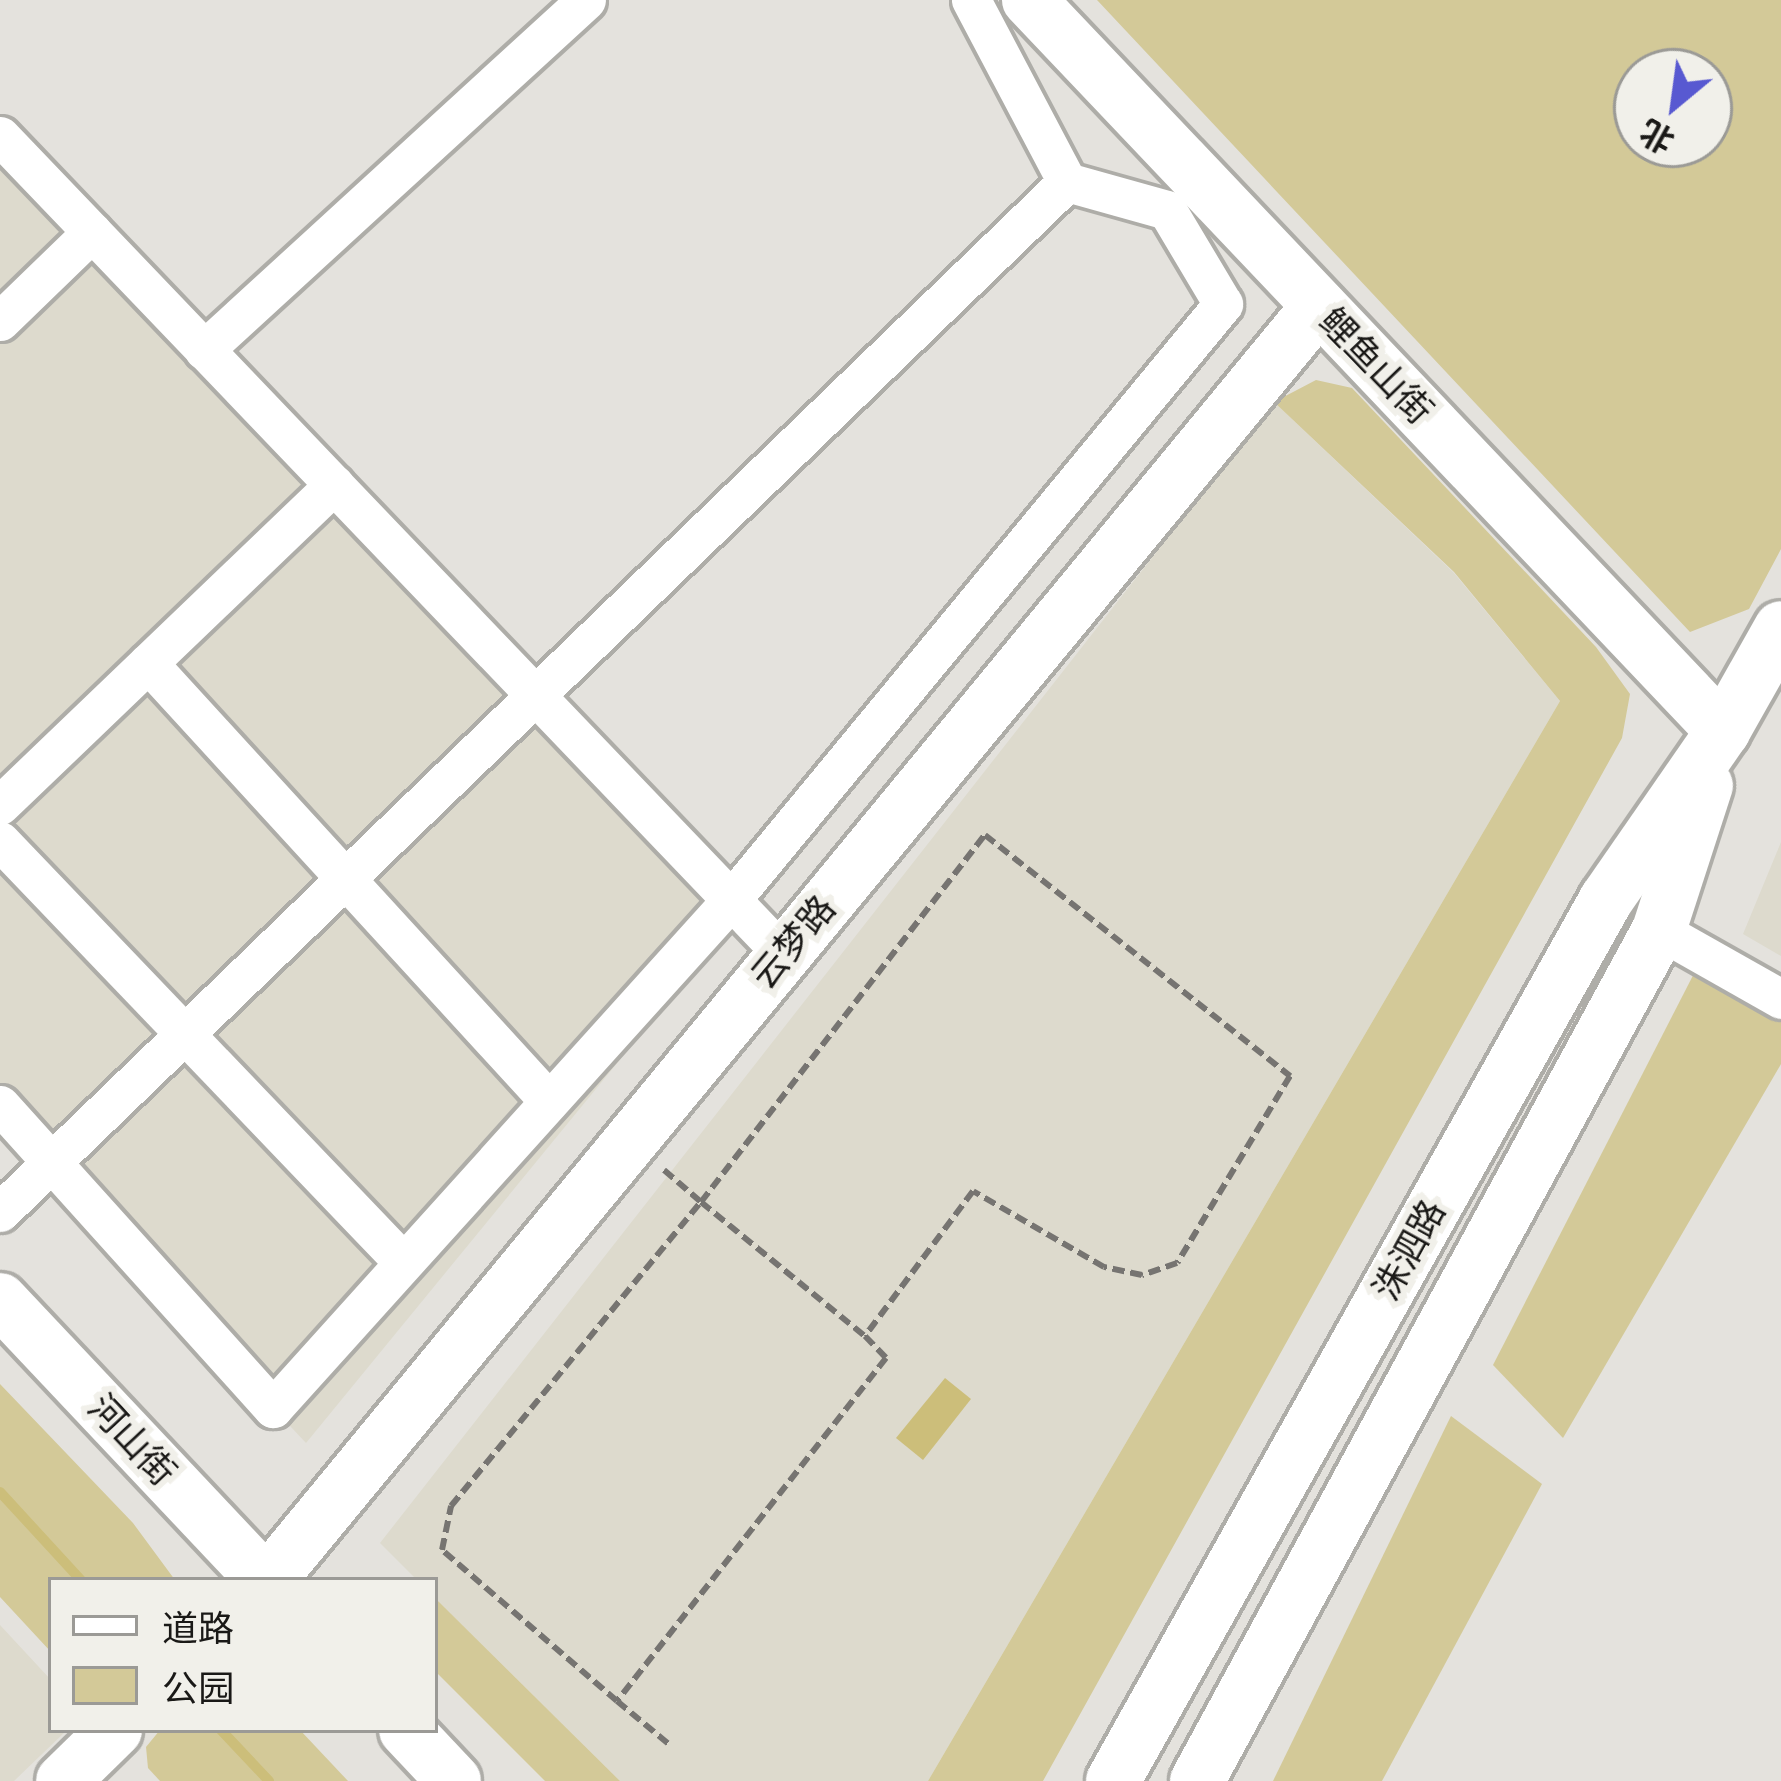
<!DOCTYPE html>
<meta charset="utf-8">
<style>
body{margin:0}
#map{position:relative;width:1781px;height:1781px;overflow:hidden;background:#e4e2dd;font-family:Cabin,"Noto Sans SC",sans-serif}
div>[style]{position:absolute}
.built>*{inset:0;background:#dddacd}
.green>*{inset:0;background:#d3c998}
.water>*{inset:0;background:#ccbe7a}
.stream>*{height:10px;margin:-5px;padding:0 5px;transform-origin:5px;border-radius:5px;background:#ccbe7a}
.path>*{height:6px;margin-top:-3px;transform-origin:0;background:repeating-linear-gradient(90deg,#767471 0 12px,transparent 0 18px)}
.roads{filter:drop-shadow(3px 0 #aeada8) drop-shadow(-3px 0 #aeada8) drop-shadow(0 3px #aeada8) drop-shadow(0 -3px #aeada8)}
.street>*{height:39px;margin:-19.5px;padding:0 19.5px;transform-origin:19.5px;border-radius:19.5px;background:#fff}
.secondary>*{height:54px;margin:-27px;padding:0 27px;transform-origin:27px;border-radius:27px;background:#fff}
span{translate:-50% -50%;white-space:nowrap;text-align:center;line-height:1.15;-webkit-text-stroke:12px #f1f0ea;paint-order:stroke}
.street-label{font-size:36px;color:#1a1917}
.legend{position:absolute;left:48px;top:1577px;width:390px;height:156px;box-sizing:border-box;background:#f1f0ea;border:3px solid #9b9a96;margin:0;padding:15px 21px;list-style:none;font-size:36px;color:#1a1917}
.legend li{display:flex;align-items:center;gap:24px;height:60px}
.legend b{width:60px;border:3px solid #9b9a96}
.north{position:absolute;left:1613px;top:48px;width:120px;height:120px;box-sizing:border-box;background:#f1f0ea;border:3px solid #9b9a96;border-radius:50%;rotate:209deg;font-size:33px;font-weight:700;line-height:48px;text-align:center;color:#1a1917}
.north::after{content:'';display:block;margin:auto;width:42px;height:54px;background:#5859d1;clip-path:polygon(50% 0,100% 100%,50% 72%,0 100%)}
</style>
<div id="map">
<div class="built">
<div style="clip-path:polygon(0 166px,700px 885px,704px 957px,306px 1443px,0 1116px)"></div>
<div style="clip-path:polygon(1274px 402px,1454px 573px,1560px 701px,928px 1781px,620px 1781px,435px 1598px,435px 1580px,417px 1580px,380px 1543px)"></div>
<div style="clip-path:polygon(1781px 842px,1781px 956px,1743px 934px)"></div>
<div style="clip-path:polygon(0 1625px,51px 1680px,51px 1730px,67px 1730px,14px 1781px,0 1781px)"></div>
</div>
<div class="green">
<div style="clip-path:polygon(evenodd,1097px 0,1781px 0,1781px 549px,1749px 609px,1690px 632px,1097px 0,1637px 72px,1709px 72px,1709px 144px,1637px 144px,1637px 72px)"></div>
<div style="clip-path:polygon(1316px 380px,1352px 388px,1596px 647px,1630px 694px,1622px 738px,1043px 1781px,928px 1781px,1560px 701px,1454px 572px,1274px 402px)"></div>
<div style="clip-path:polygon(1703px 956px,1781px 999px,1781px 1064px,1563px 1438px,1493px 1365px)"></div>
<div style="clip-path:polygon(0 1384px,133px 1523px,175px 1580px,51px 1580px,51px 1652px,0 1597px)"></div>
<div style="clip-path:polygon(1451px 1416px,1542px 1484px,1382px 1781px,1273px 1781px)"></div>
<div style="clip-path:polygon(435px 1598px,620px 1781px,545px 1781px,435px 1671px)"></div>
<div style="clip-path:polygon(160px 1730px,300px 1730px,348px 1781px,160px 1781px,148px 1768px,146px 1747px)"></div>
</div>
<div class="water">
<div style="clip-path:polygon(945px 1378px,971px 1399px,923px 1460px,896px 1438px)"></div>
</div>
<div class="stream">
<div style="left:0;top:1492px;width:120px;rotate:47.4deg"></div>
<div style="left:221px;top:1730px;width:70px;rotate:46.7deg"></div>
</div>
<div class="path">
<div style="left:664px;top:1170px;width:49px;rotate:40.9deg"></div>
<div style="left:701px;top:1202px;width:212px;rotate:39.3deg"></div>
<div style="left:865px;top:1336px;width:30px;rotate:46deg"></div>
<div style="left:886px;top:1358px;width:436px;rotate:128.1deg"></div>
<div style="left:617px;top:1701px;width:231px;rotate:-139.2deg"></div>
<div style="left:442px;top:1550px;width:45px;rotate:-78.4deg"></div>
<div style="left:451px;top:1506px;width:394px;rotate:-50.6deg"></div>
<div style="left:701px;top:1202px;width:464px;rotate:-52.3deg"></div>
<div style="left:985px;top:835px;width:389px;rotate:38.3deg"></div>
<div style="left:1290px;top:1076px;width:218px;rotate:121.1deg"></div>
<div style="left:1177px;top:1263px;width:37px;rotate:161deg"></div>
<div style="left:1142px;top:1275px;width:39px;rotate:-168deg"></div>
<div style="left:1104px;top:1267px;width:151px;rotate:-149.9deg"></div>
<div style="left:973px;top:1191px;width:181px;rotate:126.7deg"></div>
<div style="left:617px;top:1701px;width:70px;rotate:39.8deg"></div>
</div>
<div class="roads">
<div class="street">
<div style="left:0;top:136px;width:1132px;rotate:46.25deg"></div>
<div style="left:0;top:321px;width:128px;rotate:-44.1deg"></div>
<div style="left:204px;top:350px;width:518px;rotate:-42.5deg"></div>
<div style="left:148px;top:663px;width:594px;rotate:47.53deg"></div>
<div style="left:0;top:805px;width:463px;rotate:-43.8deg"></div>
<div style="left:0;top:841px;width:583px;rotate:46.25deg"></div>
<div style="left:1659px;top:930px;width:140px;rotate:29.5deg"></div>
<div style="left:0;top:1105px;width:408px;rotate:48deg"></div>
<div style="left:273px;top:1408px;width:684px;rotate:-47.96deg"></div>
<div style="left:731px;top:900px;width:773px;rotate:-50.46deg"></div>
<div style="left:1223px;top:304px;width:109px;rotate:-120.8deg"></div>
<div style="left:1167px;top:210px;width:104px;rotate:-164.4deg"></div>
<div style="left:0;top:1212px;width:1483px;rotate:-43.99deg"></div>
<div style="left:1067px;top:182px;width:206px;rotate:-117.8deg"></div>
</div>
<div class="secondary">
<div style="left:1029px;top:0;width:1008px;rotate:46.49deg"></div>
<div style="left:0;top:1300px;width:385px;rotate:46.7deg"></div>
<div style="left:269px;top:1580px;width:1651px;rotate:-50.51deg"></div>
<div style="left:406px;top:1730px;width:70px;rotate:46.7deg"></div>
<div style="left:63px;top:1781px;width:73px;rotate:-44.4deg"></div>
<div style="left:1113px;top:1781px;width:1010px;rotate:-60.77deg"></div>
<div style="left:1606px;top:900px;width:206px;rotate:-55.3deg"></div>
<div style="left:1723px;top:731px;width:118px;rotate:-60.6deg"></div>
<div style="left:1197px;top:1781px;width:968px;rotate:-61.5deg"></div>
<div style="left:1659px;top:930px;width:152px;rotate:-72deg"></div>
</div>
</div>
<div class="street-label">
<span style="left:1376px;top:366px;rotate:46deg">鲤鱼山街</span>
<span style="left:793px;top:942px;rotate:-50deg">云梦路</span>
<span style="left:1409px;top:1250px;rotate:-61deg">洙泗路</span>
<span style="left:132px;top:1440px;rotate:47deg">河山街</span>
</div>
<ul class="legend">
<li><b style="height:15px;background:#fff"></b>道路</li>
<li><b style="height:33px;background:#d3c998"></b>公园</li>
</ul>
<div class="north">北</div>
</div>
